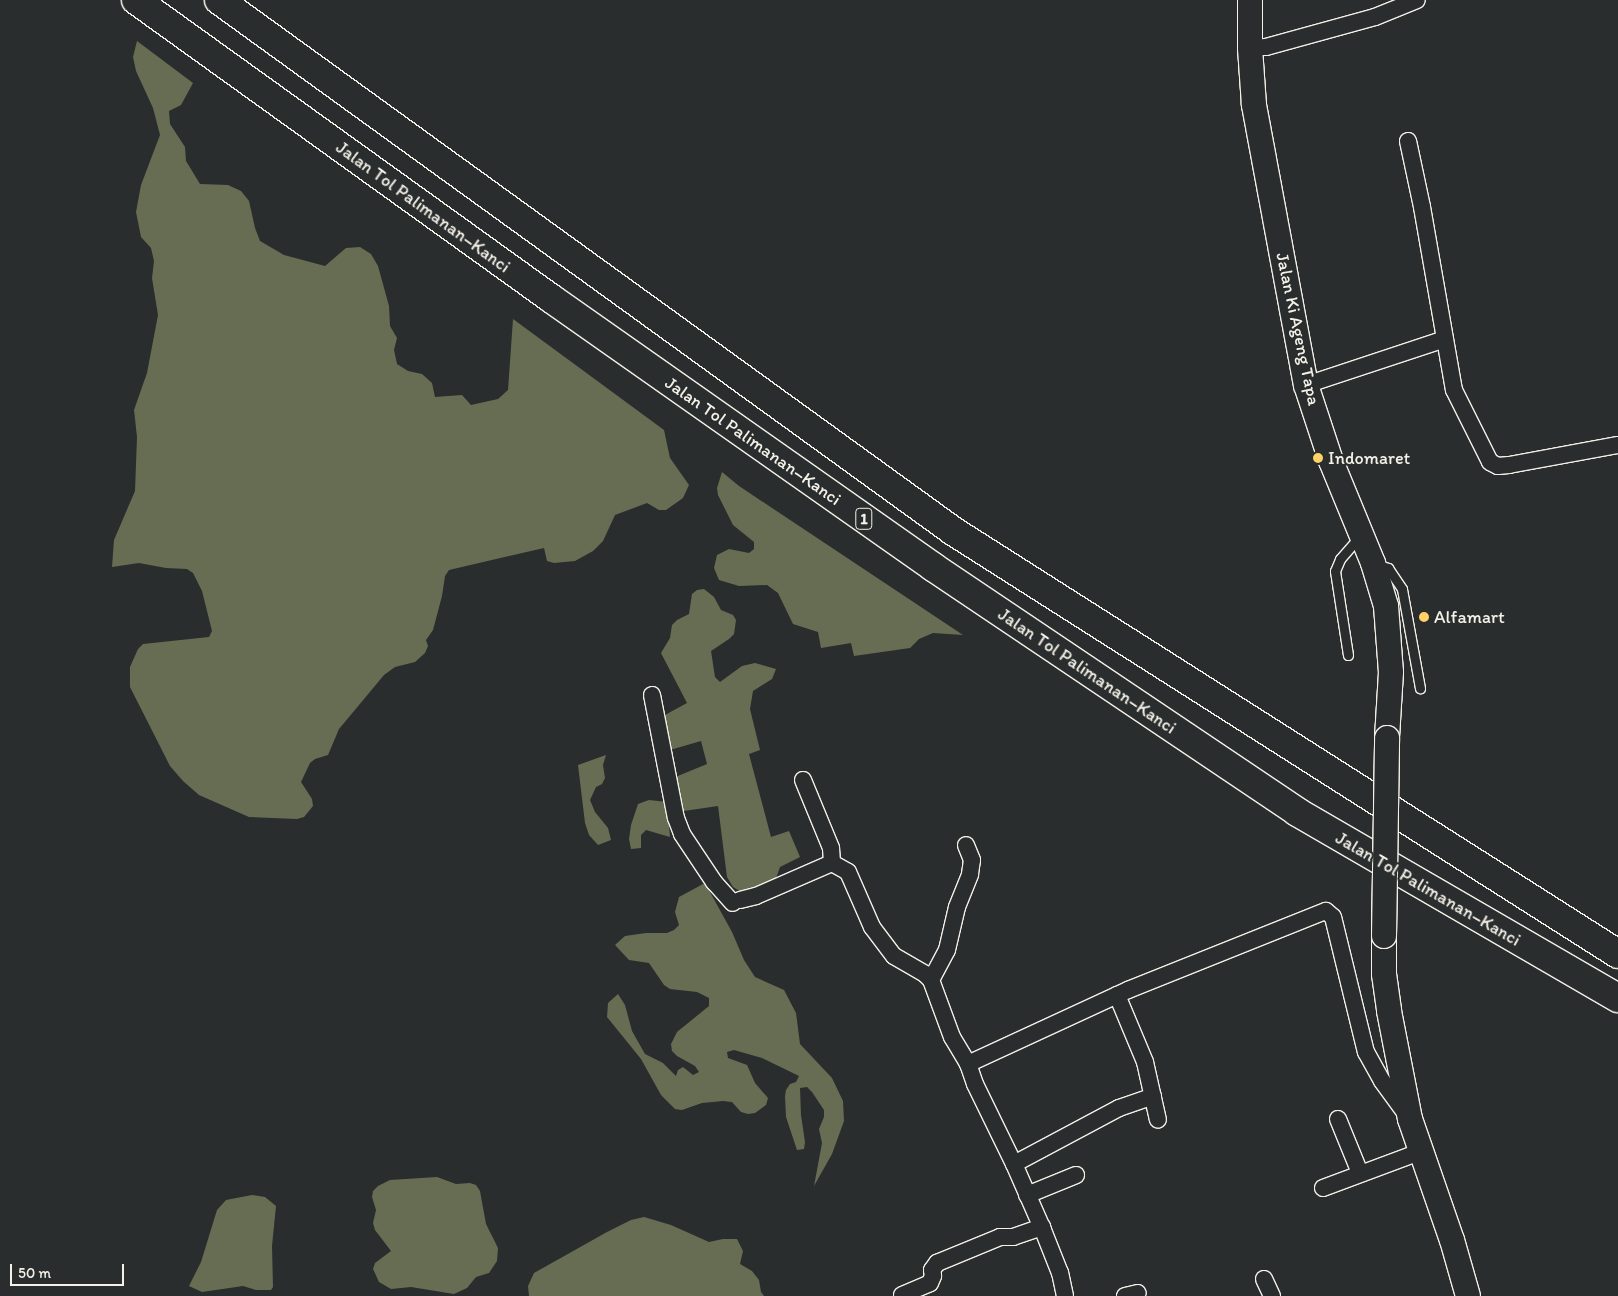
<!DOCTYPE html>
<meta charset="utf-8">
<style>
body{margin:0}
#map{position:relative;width:1618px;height:1296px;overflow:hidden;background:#2a2d2e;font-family:Itim,sans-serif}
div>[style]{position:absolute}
.green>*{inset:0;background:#676d53}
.roads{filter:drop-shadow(1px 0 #f4f1e8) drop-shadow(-1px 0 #f4f1e8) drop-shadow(0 1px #f4f1e8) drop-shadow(0 -1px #f4f1e8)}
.lane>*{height:9px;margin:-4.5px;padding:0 4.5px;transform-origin:4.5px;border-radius:4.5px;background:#2a2d2e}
.street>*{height:16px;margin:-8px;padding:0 8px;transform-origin:8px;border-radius:8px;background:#2a2d2e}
.secondary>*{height:24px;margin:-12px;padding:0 12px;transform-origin:12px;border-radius:12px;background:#2a2d2e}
.highway>*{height:28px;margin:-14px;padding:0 14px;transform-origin:14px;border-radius:14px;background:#2a2d2e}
.bridges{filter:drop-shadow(1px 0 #f4f1e8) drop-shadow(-1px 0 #f4f1e8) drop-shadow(0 1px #f4f1e8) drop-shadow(0 -1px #f4f1e8)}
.secondary-bridge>*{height:24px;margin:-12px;padding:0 12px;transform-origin:12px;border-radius:12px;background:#2a2d2e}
.dots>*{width:14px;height:14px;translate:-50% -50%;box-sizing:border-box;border:2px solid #2a2d2e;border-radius:50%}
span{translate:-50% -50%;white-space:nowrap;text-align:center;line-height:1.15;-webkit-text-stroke:4.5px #2a2d2e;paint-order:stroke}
.shield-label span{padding:1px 4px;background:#2a2d2e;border:1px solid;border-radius:4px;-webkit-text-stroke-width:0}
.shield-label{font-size:16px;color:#f4f1e8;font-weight:700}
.street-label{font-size:18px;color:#f4f1e8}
.poi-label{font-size:18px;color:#f4f1e8}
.left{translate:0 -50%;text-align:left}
.scale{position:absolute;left:10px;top:1264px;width:114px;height:22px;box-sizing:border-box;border:2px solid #f4f1e8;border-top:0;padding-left:6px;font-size:15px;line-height:18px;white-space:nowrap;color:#f4f1e8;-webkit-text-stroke:4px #2a2d2e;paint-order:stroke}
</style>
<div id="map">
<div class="green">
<div style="clip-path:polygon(137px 41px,193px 83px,181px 105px,169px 111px,170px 124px,185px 147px,186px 161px,200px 184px,228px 185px,241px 191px,249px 201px,255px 228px,260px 241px,284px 255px,325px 266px,346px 248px,360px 247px,371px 254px,378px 266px,389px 306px,390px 326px,397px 338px,394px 350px,397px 364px,408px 371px,422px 374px,432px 383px,435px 397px,462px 395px,471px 405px,498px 399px,508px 390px,513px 319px,664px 430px,670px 458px,689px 485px,683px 498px,666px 510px,659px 510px,647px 503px,615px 515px,603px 541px,593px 551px,575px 561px,554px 563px,547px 561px,544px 548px,449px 570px,445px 576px,442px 596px,433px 630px,426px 640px,428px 646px,425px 653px,415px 662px,395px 667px,384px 675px,339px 729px,328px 755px,315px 759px,310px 763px,301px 782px,312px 799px,313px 806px,304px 817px,297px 819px,249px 817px,199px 795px,183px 781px,170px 766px,130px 687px,130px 667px,138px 649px,143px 644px,209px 637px,212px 631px,202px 591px,193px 573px,187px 569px,166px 568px,139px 563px,112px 567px,114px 540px,135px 491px,137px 437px,134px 410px,147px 373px,158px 315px,152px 278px,154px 261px,151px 248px,141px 237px,136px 212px,141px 185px,160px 135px,153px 108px,136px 71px,133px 57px)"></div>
<div style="clip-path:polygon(722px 472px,739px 486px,963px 635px,933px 633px,919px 639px,910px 648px,854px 656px,851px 643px,821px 648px,818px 632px,793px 624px,778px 593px,767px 585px,739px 586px,719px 580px,714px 568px,717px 555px,729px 549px,749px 553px,754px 549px,754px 542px,733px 525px,718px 495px,717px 488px)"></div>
<div style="clip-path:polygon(704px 589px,714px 597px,721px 610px,733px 615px,736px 620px,734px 634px,729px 639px,711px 651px,715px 677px,720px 682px,742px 666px,755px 663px,776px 669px,772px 679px,753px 691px,750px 709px,760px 750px,749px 754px,771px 837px,789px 831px,800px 857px,780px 867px,774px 884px,746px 895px,733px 887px,727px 877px,718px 806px,677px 812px,673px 778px,707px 764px,701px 741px,670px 750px,665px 715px,687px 703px,661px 653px,670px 638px,672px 625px,677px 620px,689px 614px,692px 594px,697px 590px)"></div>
<div style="clip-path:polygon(606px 755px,603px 765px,605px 778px,602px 784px,596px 787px,590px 800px,595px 812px,608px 828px,611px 840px,598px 845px,589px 835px,585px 823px,578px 765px)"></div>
<div style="clip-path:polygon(649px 800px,667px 802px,670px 837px,646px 830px,641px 835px,641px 848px,631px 849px,629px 839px,631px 825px,638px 804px)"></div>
<div style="clip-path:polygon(705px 883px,732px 932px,744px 960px,755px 977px,784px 990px,796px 1013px,800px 1044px,832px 1078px,843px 1101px,844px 1121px,832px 1154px,814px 1186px,822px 1143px,819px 1129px,824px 1117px,824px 1110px,812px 1092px,807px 1087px,800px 1088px,801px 1115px,805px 1142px,804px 1149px,797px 1150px,786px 1117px,785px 1096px,786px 1090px,790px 1084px,796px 1082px,799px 1076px,762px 1058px,734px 1050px,727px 1052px,728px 1058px,747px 1065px,755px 1083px,768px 1098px,766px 1105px,755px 1113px,748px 1114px,741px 1112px,732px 1102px,723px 1101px,702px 1103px,682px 1110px,675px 1109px,661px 1095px,641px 1059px,607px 1017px,608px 1003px,618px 994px,625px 1005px,632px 1031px,645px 1054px,663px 1063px,676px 1076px,678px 1070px,683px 1067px,693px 1075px,699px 1072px,695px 1066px,677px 1056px,672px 1051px,671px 1044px,677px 1032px,709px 1006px,709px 998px,697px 992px,670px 989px,664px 985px,649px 963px,629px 960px,615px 945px,625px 936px,646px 933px,667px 933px,674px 930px,679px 925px,675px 912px,679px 897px)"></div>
<div style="clip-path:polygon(437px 1177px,456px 1184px,470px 1183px,476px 1185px,480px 1191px,486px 1224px,498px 1248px,497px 1261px,489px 1273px,476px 1277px,467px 1288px,454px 1294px,411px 1287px,391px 1289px,379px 1282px,373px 1269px,375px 1263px,391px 1251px,375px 1230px,373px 1223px,376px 1210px,372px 1197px,373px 1191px,378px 1186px,390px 1180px)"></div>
<div style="clip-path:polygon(252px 1195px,265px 1197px,276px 1206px,272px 1246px,273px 1287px,271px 1290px,256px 1290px,243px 1286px,202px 1292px,189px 1286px,201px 1262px,217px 1210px,226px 1200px)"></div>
<div style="clip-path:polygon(644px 1217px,671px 1225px,709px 1242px,723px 1239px,737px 1239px,743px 1251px,740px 1264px,752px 1271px,759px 1280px,761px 1292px,764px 1296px,529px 1296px,528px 1286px,534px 1273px,607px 1232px,631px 1220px)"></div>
</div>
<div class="roads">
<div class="lane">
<div style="left:1375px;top:564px;width:14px;rotate:17deg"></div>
<div style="left:1388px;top:568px;width:25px;rotate:56deg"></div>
<div style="left:1402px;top:589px;width:101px;rotate:79.7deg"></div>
<div style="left:1348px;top:655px;width:85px;rotate:-98.8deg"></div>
<div style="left:1335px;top:571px;width:13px;rotate:-67deg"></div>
<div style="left:1340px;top:559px;width:30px;rotate:-49deg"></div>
</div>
<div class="street">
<div style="left:1250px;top:48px;width:16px;rotate:-4deg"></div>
<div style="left:1266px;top:47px;width:113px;rotate:-15.4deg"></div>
<div style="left:1375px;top:17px;width:45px;rotate:-22deg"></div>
<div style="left:1408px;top:141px;width:67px;rotate:78deg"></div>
<div style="left:1422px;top:207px;width:186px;rotate:80.1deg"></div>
<div style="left:1454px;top:390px;width:80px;rotate:63.4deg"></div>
<div style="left:1490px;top:462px;width:9px;rotate:27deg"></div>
<div style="left:1498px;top:466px;width:11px;rotate:-5deg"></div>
<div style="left:1509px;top:465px;width:111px;rotate:-10.4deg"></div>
<div style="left:1306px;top:385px;width:146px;rotate:-18.3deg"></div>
<div style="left:652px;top:695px;width:125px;rotate:79deg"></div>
<div style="left:676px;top:818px;width:17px;rotate:69deg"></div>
<div style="left:682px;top:834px;width:58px;rotate:56.3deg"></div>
<div style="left:714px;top:882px;width:28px;rotate:48deg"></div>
<div style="left:803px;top:780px;width:74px;rotate:67.6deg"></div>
<div style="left:831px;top:848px;width:15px;rotate:86deg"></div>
<div style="left:740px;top:900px;width:16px;rotate:-14deg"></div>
<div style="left:756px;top:896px;width:83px;rotate:-23.5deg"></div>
<div style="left:832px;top:863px;width:18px;rotate:29deg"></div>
<div style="left:848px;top:872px;width:60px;rotate:66.4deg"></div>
<div style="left:872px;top:927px;width:36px;rotate:53deg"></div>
<div style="left:894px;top:956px;width:36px;rotate:30deg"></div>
<div style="left:925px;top:974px;width:8px;rotate:45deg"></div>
<div style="left:931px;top:980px;width:61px;rotate:69.8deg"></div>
<div style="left:952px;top:1037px;width:31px;rotate:59deg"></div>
<div style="left:931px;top:980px;width:34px;rotate:-62deg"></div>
<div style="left:947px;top:950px;width:44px;rotate:-76.9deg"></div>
<div style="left:957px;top:907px;width:35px;rotate:-68deg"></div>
<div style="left:970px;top:874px;width:14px;rotate:-82deg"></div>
<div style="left:972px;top:860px;width:16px;rotate:-112deg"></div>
<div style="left:1117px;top:995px;width:73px;rotate:67.3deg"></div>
<div style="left:1145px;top:1062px;width:59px;rotate:77.4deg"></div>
<div style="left:1338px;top:1119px;width:58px;rotate:67.8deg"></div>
<div style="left:1014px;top:1164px;width:119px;rotate:-28.1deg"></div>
<div style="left:1119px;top:1108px;width:36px;rotate:-19deg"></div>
<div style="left:1323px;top:1188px;width:103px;rotate:-20.4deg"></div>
<div style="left:1027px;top:1195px;width:53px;rotate:-22.2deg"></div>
<div style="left:1264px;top:1279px;width:19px;rotate:65deg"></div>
<div style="left:902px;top:1295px;width:30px;rotate:-23deg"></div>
<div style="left:930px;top:1283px;width:8px;rotate:-67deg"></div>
<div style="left:933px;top:1276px;width:6px;rotate:-99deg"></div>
<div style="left:932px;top:1270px;width:9px;rotate:-54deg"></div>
<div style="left:937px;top:1263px;width:68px;rotate:-22.4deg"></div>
<div style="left:1000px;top:1237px;width:13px"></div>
<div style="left:1013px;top:1237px;width:31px;rotate:-19deg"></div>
<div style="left:1065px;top:1296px;width:24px;rotate:-102deg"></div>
<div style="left:1060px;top:1273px;width:46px;rotate:-111.6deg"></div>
<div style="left:1043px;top:1230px;width:72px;rotate:-113.7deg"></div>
<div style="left:1014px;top:1164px;width:89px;rotate:-116deg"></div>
<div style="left:975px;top:1084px;width:21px;rotate:-109deg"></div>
<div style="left:968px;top:1064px;width:176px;rotate:-24.8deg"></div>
<div style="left:1128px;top:990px;width:213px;rotate:-21.8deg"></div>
<div style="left:1326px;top:911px;width:9px;rotate:41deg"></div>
<div style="left:1333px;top:917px;width:139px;rotate:76.3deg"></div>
<div style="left:1366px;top:1052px;width:33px;rotate:61deg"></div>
<div style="left:1382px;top:1081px;width:41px;rotate:54deg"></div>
<div style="left:1125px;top:1296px;width:13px;rotate:-13deg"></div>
</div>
<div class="secondary">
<div style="left:1250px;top:0;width:48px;rotate:90deg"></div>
<div style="left:1250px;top:48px;width:57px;rotate:86deg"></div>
<div style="left:1254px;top:105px;width:285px;rotate:79.5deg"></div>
<div style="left:1306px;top:385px;width:80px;rotate:71.8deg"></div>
<div style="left:1331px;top:461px;width:110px;rotate:67.6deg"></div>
<div style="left:1373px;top:563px;width:45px;rotate:73.2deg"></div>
<div style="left:1386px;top:606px;width:66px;rotate:85.7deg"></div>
<div style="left:1391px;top:672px;width:66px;rotate:93.5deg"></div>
<div style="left:1384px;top:936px;width:38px;rotate:90deg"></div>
<div style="left:1384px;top:974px;width:37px;rotate:82deg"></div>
<div style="left:1389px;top:1011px;width:110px;rotate:79deg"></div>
<div style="left:1410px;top:1119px;width:128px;rotate:70.9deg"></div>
<div style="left:1452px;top:1240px;width:58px;rotate:74.1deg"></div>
</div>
<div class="highway">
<div style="left:136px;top:0;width:512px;rotate:35.71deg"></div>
<div style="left:552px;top:299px;width:466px;rotate:35.1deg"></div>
<div style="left:933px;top:567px;width:439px;rotate:33.9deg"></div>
<div style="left:1297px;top:812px;width:371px;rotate:30.1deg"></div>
<div style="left:219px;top:0;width:906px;rotate:35.88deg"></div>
<div style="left:953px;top:531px;width:788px;rotate:32.46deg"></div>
</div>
</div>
<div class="bridges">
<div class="secondary-bridge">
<div style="left:1384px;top:936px;width:198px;rotate:-89.1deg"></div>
</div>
</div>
<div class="dots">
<div style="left:1318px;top:458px;background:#ffd166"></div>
<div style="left:1424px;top:617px;background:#ffd166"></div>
</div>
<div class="shield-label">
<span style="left:864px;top:519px">1</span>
</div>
<div class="street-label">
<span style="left:423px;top:207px;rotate:36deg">Jalan Tol Palimanan–Kanci</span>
<span style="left:1298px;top:329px;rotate:78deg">Jalan Ki Ageng Tapa</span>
<span style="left:753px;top:441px;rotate:35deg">Jalan Tol Palimanan–Kanci</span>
<span style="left:1087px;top:671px;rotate:34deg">Jalan Tol Palimanan–Kanci</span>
<span style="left:1428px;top:889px;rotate:30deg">Jalan Tol Palimanan–Kanci</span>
</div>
<div class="poi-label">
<span class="left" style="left:1328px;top:458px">Indomaret</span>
<span class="left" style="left:1434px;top:617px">Alfamart</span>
</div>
<div class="scale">50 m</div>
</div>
